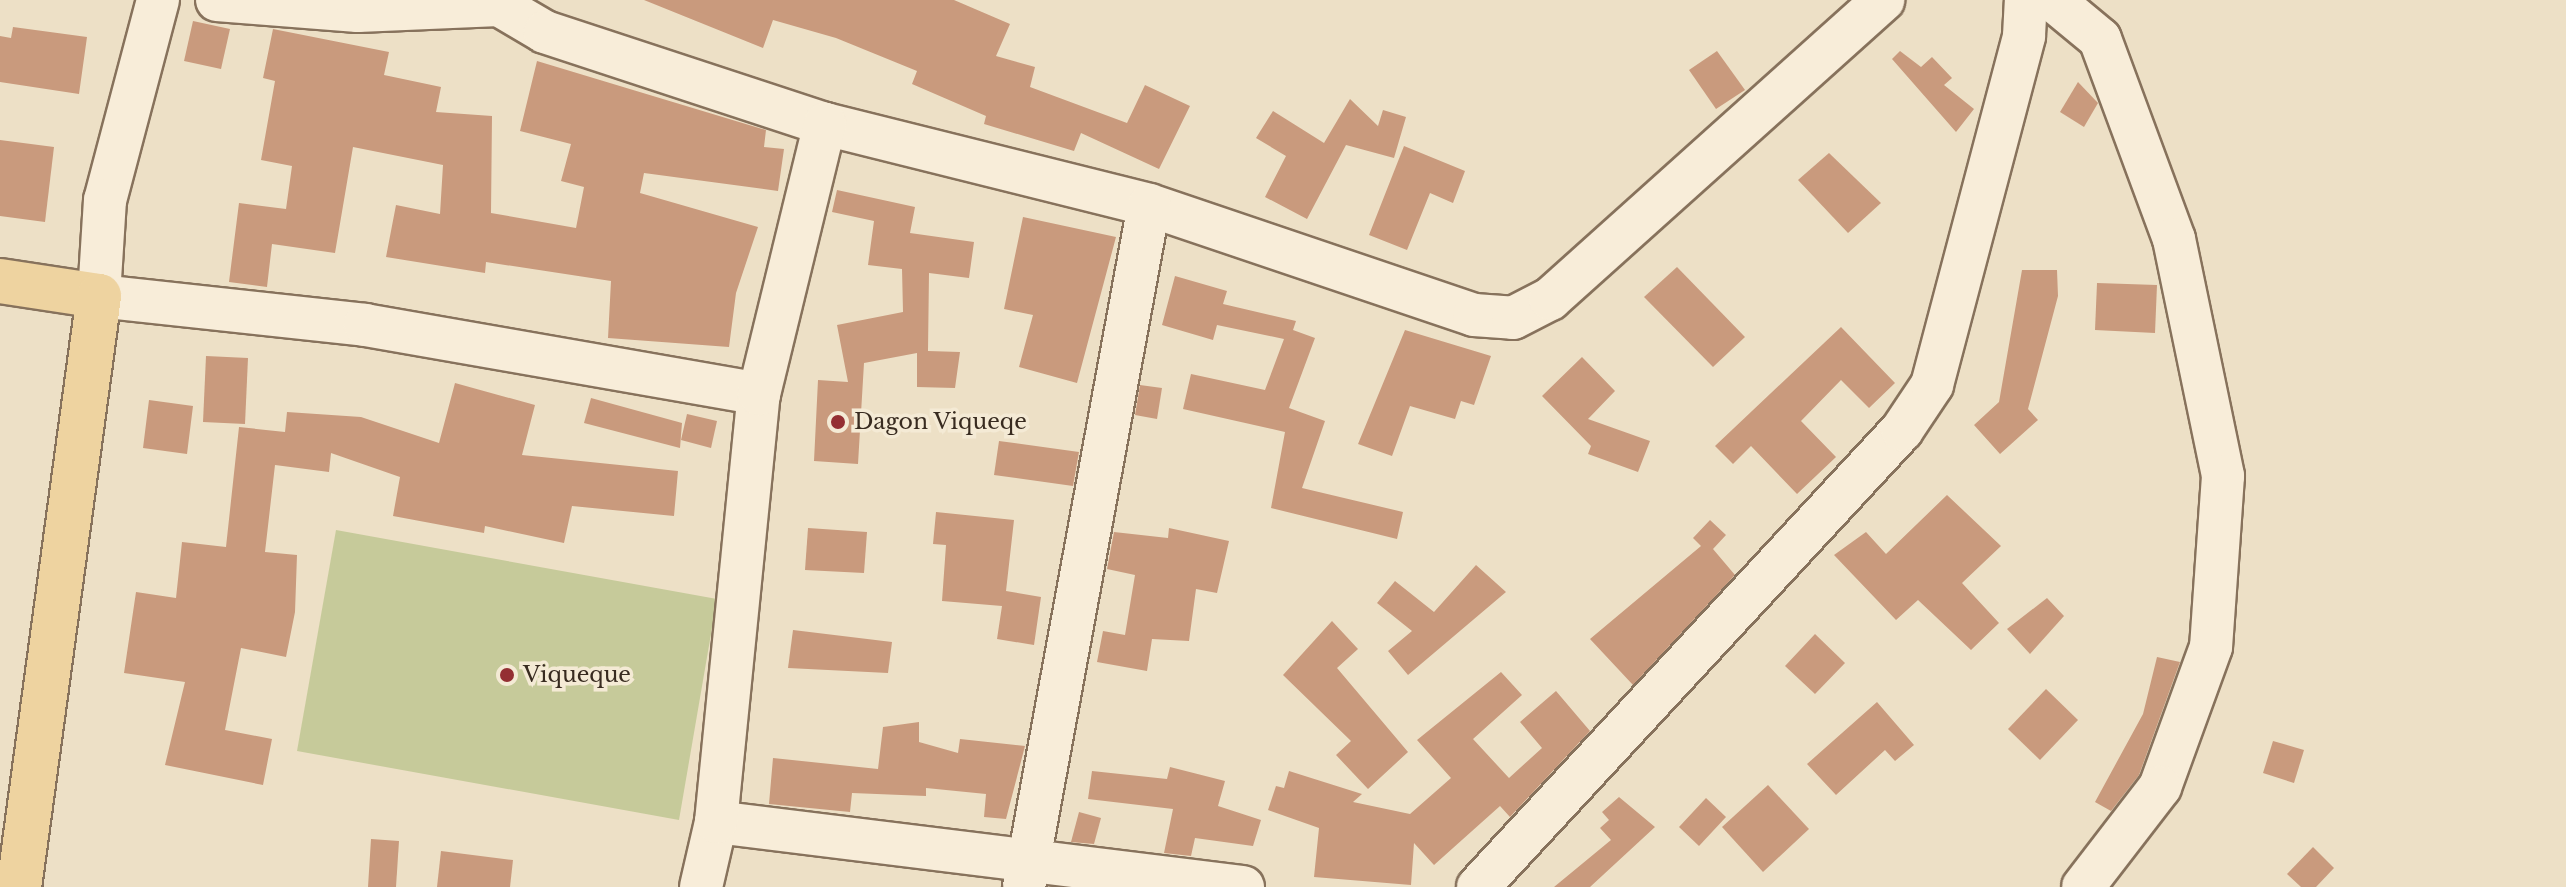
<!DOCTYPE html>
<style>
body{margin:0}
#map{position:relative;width:2566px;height:887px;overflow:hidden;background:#ede0c6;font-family:"Libre Baskerville",serif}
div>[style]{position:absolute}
.green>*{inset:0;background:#c6ca9a}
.building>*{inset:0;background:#c99a7d}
.roads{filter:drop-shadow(2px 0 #87725c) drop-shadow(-2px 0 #87725c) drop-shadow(0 2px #87725c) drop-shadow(0 -2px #87725c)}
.minor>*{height:42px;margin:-21px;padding:0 21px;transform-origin:21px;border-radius:21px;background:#f8edd9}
.major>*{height:44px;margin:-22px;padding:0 22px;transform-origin:22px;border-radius:22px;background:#eed3a0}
.dots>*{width:22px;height:22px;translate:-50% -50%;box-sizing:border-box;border:4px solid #f4ead5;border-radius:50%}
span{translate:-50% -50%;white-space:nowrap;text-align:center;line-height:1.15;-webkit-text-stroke:7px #f4ead5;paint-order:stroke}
.poi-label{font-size:22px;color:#382b20}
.left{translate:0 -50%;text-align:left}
</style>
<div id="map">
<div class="green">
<div style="clip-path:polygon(336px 530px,717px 599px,679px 820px,297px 751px)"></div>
</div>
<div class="building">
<div style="clip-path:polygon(644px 0,954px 0,1010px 24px,996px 56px,1035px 67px,1030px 87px,1127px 123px,1145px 85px,1190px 106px,1159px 169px,1081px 133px,1074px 151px,984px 124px,986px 116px,912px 84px,917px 71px,836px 38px,773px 20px,763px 48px)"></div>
<div style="clip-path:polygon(193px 21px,230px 29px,221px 69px,184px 61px)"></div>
<div style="clip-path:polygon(13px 27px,87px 37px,79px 94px,0 82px,0 36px,11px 38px)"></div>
<div style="clip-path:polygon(273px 29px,389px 52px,384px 75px,441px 87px,436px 112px,492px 116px,491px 213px,576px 228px,584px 187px,561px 181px,571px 144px,520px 131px,537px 61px,766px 130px,764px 147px,784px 149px,778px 191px,644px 173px,640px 193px,758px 227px,736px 293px,729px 347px,608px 338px,611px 281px,486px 262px,485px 273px,386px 257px,396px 205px,440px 214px,443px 165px,353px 147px,335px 253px,272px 244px,267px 287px,229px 282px,239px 203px,286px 209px,292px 166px,261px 160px,275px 81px,263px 78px)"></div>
<div style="clip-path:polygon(1717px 51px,1745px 90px,1716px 109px,1689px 70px)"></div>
<div style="clip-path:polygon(1900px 51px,1921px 67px,1932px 57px,1952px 78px,1944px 85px,1974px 109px,1956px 132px,1892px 59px)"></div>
<div style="clip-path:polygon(2078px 82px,2098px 103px,2084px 127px,2060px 112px)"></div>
<div style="clip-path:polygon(1350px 99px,1378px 126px,1383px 110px,1406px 117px,1394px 158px,1346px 145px,1307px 219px,1265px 197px,1286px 156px,1256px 138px,1273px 111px,1324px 143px)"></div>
<div style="clip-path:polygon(0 140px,54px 147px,45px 222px,0 216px)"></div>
<div style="clip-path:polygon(1404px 146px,1465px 171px,1453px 203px,1430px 193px,1407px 250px,1369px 235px)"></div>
<div style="clip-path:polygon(1829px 153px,1881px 203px,1848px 233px,1798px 180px)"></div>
<div style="clip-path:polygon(837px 190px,915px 207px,910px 233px,974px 242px,969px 278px,929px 273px,928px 351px,960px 352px,955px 388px,917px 387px,917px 353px,864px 363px,858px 464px,814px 461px,818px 380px,848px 382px,837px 325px,903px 312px,902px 269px,868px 265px,874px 221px,832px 212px)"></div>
<div style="clip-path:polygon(1023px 217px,1116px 237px,1077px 383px,1019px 367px,1033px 315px,1004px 309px)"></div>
<div style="clip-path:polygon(1677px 267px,1745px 337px,1713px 367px,1644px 297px)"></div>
<div style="clip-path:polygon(2022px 270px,2057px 270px,2058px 296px,2028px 409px,2038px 420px,2000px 454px,1974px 425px,1999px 402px)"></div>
<div style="clip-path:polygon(1175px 276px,1227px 291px,1223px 304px,1296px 321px,1293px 330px,1315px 338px,1289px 408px,1325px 421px,1302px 488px,1403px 512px,1397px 539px,1271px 508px,1285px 432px,1183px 409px,1191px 374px,1265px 390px,1284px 339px,1217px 325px,1213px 340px,1162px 325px)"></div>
<div style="clip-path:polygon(2097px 283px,2157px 285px,2155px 333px,2095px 330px)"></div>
<div style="clip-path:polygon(1841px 327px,1895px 383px,1869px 408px,1841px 380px,1801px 421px,1836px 457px,1797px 494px,1751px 446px,1733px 464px,1715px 446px)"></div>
<div style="clip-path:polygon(1405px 330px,1491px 356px,1474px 405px,1461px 401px,1455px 419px,1410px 406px,1392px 456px,1358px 444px)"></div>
<div style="clip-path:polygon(206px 356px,248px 358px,245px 424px,203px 422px)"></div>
<div style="clip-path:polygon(1582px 357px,1615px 391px,1588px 419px,1650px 441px,1638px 472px,1588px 454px,1591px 446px,1542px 396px)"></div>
<div style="clip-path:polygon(455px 383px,535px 405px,522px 455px,678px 471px,674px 516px,572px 506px,564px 543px,485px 526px,484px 533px,393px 516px,400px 477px,331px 453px,329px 472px,275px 465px,265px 552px,297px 555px,295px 612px,286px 657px,241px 648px,225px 730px,272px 739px,263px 785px,165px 765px,185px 682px,124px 673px,136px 592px,176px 598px,182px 542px,226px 547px,239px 427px,285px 432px,287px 412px,361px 417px,439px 443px)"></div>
<div style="clip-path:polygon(1140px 385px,1162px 388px,1157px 419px,1135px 415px)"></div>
<div style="clip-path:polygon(591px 398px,682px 423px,680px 448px,584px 423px)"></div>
<div style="clip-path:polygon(149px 400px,193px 406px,187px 454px,143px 448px)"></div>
<div style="clip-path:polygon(687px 414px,717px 421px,711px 448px,681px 440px)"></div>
<div style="clip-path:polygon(999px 441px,1079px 452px,1073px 486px,994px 475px)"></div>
<div style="clip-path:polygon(1947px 495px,2001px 546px,1962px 583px,1999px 623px,1971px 650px,1918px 600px,1896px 620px,1834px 555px,1866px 532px,1886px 554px)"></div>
<div style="clip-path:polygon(936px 512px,1014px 520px,1006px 591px,1041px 597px,1034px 645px,997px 639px,1002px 606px,942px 601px,946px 545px,933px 544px)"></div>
<div style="clip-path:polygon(1710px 520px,1726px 535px,1713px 549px,1735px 575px,1633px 685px,1590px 639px,1701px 546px,1693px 538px)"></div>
<div style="clip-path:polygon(808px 528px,867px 532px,864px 573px,805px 570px)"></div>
<div style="clip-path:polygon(1169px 528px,1229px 541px,1217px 593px,1196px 589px,1189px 641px,1152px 639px,1147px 671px,1097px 662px,1103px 631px,1125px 635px,1135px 575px,1107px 569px,1114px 532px,1168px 538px)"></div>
<div style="clip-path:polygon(1476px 565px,1506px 592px,1408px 675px,1388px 651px,1412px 631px,1377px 603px,1395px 581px,1434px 612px)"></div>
<div style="clip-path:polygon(2047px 598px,2064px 616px,2030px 654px,2007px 629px)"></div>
<div style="clip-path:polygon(1332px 621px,1358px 649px,1337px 668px,1408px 752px,1368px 789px,1336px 755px,1351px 741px,1283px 675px)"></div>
<div style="clip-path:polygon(793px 630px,892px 642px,888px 673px,788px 668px)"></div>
<div style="clip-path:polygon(1815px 634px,1845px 663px,1815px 694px,1785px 666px)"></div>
<div style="clip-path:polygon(2157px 657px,2180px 662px,2139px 775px,2111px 811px,2095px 802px,2143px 714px)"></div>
<div style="clip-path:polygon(1501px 672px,1522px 695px,1473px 739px,1509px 778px,1542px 748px,1520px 722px,1556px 691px,1590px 731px,1510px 817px,1500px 806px,1434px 865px,1414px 843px,1411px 885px,1314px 877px,1319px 828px,1268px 810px,1276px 786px,1284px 788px,1289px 771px,1362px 794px,1353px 802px,1410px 814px,1451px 778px,1417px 740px)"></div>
<div style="clip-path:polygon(2046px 689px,2078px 720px,2040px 760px,2008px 729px)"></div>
<div style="clip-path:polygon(1877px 702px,1914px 745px,1895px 761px,1885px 750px,1836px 795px,1807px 764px)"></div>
<div style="clip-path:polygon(919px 722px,919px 742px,958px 753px,960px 739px,1025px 746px,1006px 819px,984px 817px,986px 794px,926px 788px,926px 796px,852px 793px,850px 812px,769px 804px,773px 758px,878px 769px,883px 727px)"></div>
<div style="clip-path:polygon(2273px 741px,2304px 750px,2294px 783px,2263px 773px)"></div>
<div style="clip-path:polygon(1170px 767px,1225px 781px,1218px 806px,1261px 820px,1253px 846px,1195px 838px,1191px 856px,1164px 853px,1173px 809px,1088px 799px,1092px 771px,1167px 779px)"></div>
<div style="clip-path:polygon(1768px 785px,1809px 829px,1763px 872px,1722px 827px)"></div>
<div style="clip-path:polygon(1619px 797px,1655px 827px,1590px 887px,1554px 887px,1611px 840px,1600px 828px,1609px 820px,1602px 812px)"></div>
<div style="clip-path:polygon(1706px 798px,1726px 817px,1699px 846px,1679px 827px)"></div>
<div style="clip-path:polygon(1079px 812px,1101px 818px,1094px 844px,1071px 842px)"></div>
<div style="clip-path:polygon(371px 839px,399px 841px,396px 887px,368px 887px)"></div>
<div style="clip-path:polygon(2313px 847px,2334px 868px,2316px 887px,2301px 887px,2287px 874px)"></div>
<div style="clip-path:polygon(441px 851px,513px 860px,510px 887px,437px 887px)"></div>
</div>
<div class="roads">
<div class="minor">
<div style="left:158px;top:0;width:207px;rotate:104.8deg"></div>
<div style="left:105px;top:200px;width:96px;rotate:93.6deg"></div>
<div style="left:99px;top:296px;width:268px;rotate:6.2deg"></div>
<div style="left:365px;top:325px;width:400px;rotate:9.9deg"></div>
<div style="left:217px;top:0;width:141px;rotate:4.5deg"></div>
<div style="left:358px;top:11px;width:141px;rotate:-2.4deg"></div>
<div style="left:499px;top:5px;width:53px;rotate:30.4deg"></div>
<div style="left:545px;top:32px;width:295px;rotate:18.2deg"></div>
<div style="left:825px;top:124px;width:334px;rotate:14deg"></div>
<div style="left:1149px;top:205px;width:343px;rotate:18.7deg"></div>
<div style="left:1474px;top:315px;width:39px;rotate:4deg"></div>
<div style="left:1513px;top:318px;width:42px;rotate:-27.2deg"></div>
<div style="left:1550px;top:299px;width:448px;rotate:-41.9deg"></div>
<div style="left:2053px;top:0;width:61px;rotate:39.7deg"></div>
<div style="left:2100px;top:39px;width:213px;rotate:69.7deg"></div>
<div style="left:2174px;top:239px;width:242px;rotate:78.3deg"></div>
<div style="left:2223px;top:476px;width:171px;rotate:94deg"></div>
<div style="left:2211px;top:647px;width:149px;rotate:110deg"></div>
<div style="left:2160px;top:787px;width:126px;rotate:127.6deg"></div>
<div style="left:716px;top:822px;width:531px;rotate:7.03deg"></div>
<div style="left:701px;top:887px;width:67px;rotate:-77deg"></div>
<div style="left:716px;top:822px;width:430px;rotate:-84.3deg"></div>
<div style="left:759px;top:394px;width:278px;rotate:-76.3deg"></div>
<div style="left:1024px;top:887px;width:693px;rotate:-79.61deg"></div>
<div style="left:1478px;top:887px;width:623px;rotate:-47.15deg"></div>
<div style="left:1902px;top:430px;width:54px;rotate:-56.3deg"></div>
<div style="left:1932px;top:385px;width:361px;rotate:-75.2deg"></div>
<div style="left:2024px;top:36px;width:36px;rotate:-87deg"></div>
</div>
<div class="major">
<div style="left:0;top:281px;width:100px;rotate:8.6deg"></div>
<div style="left:99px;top:296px;width:596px;rotate:97.71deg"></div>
</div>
</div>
<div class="dots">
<div style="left:838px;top:422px;background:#942f33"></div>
<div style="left:507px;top:675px;background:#942f33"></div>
</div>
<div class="poi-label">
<span class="left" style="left:854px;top:422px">Dagon Viqueqe</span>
<span class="left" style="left:523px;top:675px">Viqueque</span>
</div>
</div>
